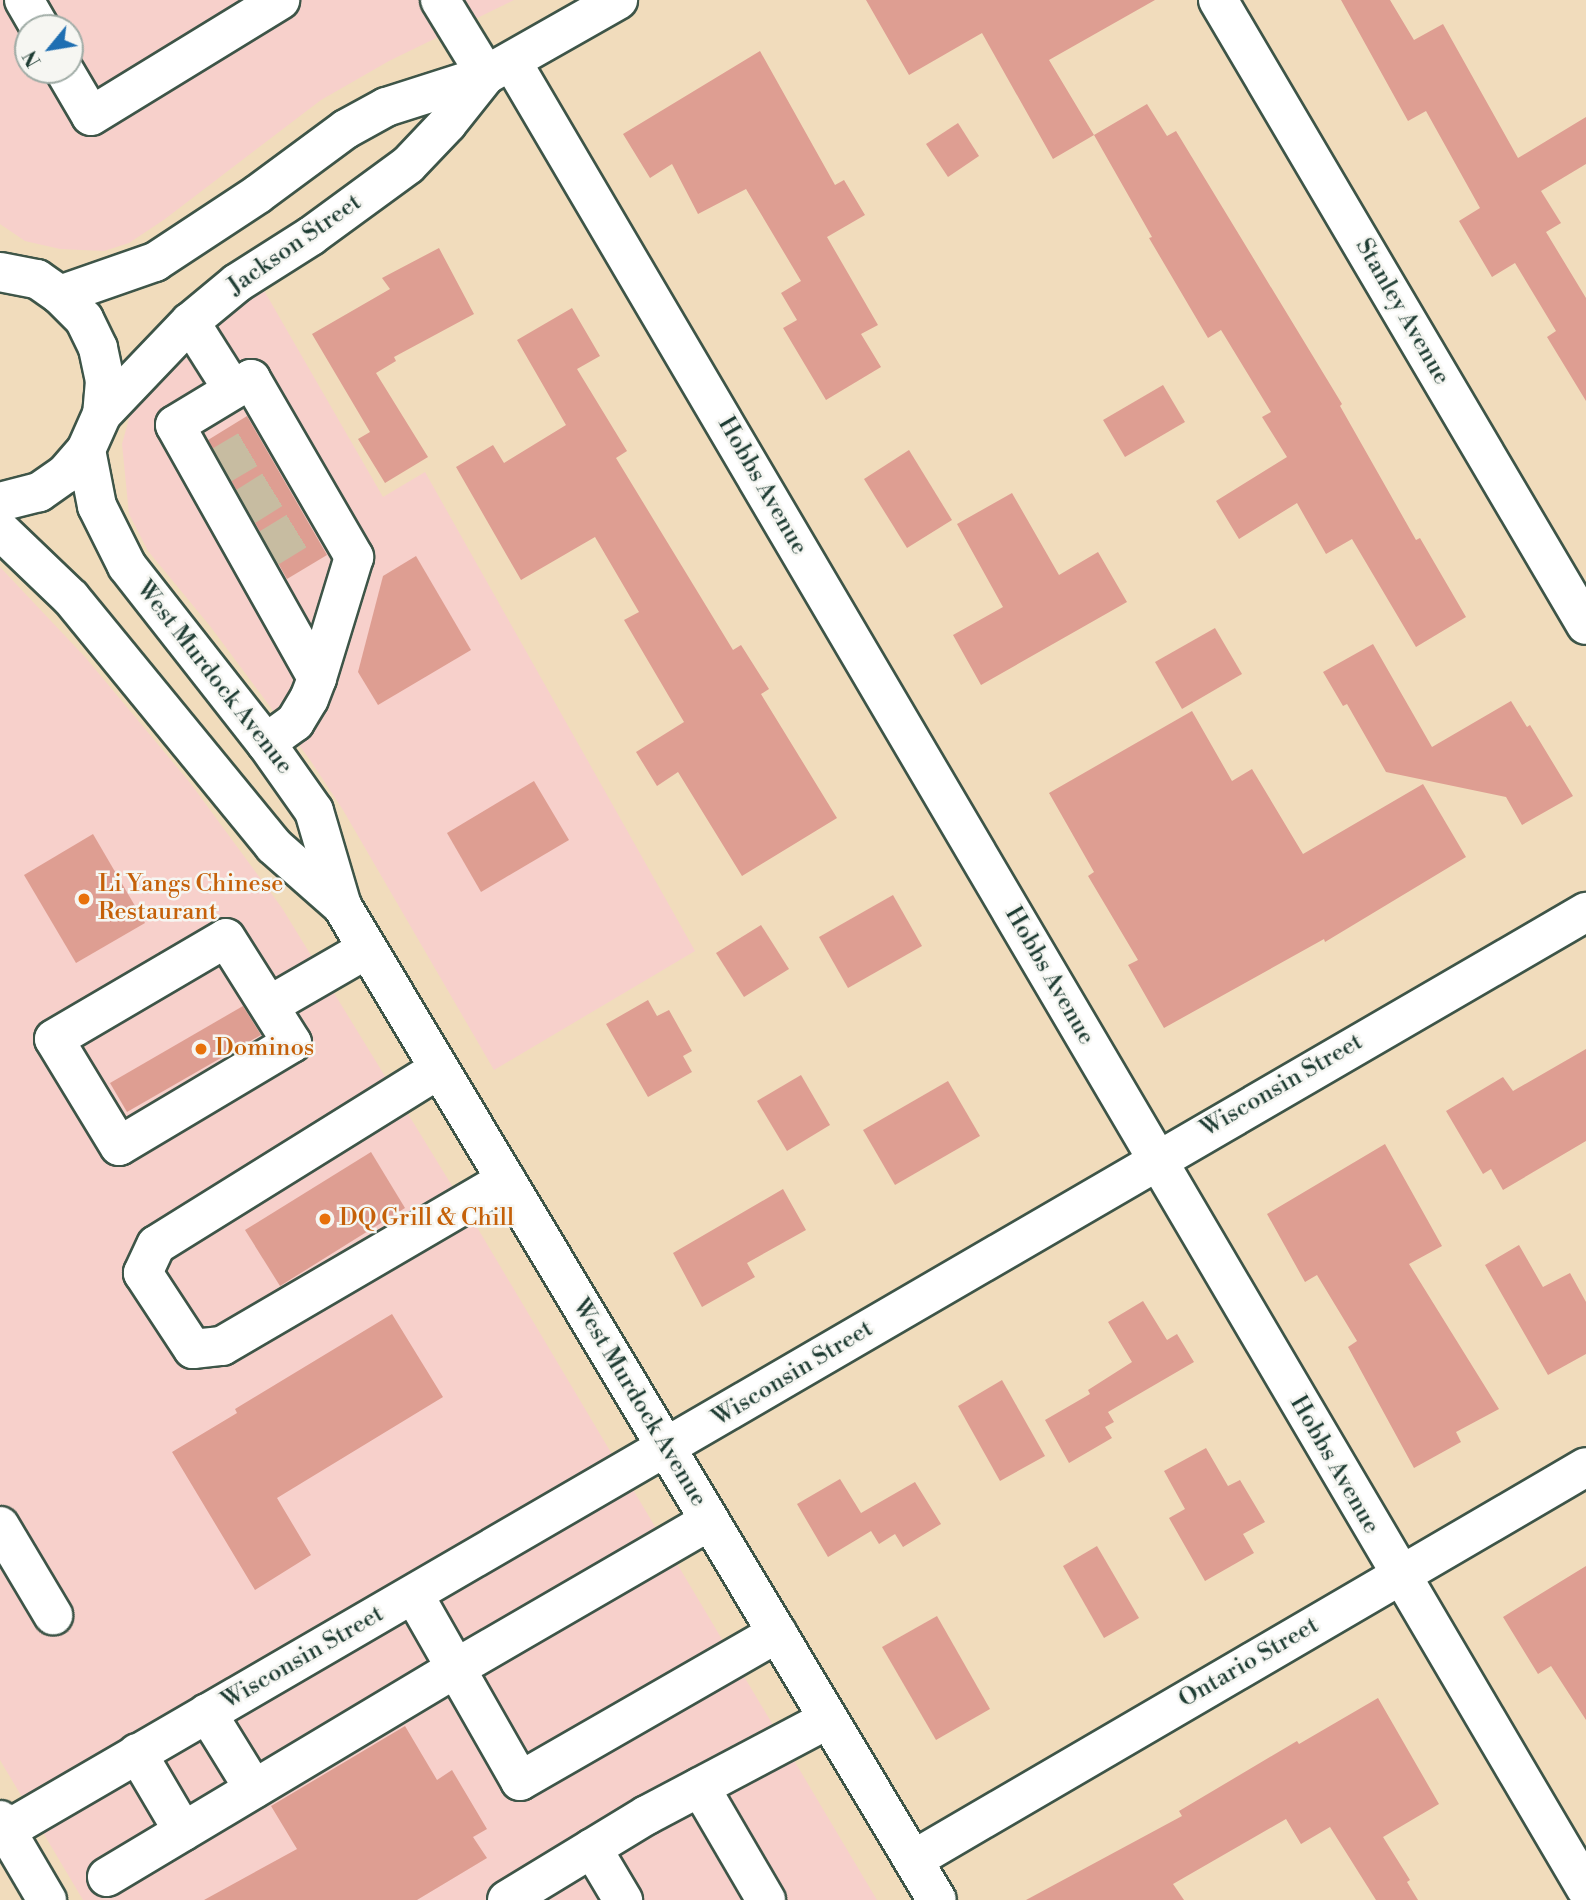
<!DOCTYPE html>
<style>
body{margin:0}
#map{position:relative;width:1586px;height:1900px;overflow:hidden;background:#f1dcbc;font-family:"Libre Bodoni",serif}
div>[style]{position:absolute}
.built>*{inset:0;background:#f7d0cb}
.building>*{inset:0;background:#de9e92}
.minor-tunnel>*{height:38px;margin-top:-19px;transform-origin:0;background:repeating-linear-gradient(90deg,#c7bca1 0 38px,transparent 0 57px)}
.roads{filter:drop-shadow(2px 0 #3e5548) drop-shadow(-2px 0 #3e5548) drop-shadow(0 2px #3e5548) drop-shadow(0 -2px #3e5548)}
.minor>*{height:38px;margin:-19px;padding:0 19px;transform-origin:19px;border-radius:19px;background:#fff}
.major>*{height:38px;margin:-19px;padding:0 19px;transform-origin:19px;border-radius:19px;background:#fff}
.dots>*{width:19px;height:19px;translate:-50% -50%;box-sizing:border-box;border:4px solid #f6f6f2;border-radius:50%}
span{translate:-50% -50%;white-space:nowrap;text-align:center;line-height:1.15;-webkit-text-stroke:5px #f6f6f2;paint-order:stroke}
.street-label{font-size:24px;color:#1f3d34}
.food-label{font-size:24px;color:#c56008}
.left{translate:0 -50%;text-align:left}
.north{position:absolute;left:14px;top:14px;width:70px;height:70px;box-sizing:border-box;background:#f6f6f2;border:2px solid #a0aca6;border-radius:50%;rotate:240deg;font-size:19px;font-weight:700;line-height:28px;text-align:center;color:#1f3d34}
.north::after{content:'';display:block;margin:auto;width:24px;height:32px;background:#1f6fb2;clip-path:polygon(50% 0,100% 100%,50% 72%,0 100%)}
</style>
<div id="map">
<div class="built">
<div style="clip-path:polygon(evenodd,0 0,514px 0,389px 61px,321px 100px,165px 219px,129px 243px,104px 251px,60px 249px,25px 241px,0 224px,0 0,28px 28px,70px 28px,70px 70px,28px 70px,28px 28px)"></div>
<div style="clip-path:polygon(262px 287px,383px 497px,425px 472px,695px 951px,494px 1070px,343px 810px,310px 760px,210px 626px,148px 551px,129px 514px,122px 444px,130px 415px,158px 377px,209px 327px)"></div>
<div style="clip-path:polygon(0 567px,85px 657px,191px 784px,282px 908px,465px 1207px,877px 1900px,83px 1900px,0 1760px)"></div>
</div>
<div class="building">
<div style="clip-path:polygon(866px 0,1155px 0,1049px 60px,1094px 135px,1053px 159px,982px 33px,909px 75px)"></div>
<div style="clip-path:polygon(1341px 0,1390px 0,1414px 40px,1443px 24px,1518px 158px,1586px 117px,1586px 164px,1541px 191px,1561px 223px,1546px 232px,1586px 298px,1586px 401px,1547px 337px,1556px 331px,1515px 263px,1492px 277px,1459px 221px,1480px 208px,1426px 111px,1408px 121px)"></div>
<div style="clip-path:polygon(760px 51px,835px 185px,844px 180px,865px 215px,827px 237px,878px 325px,861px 334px,881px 367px,826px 400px,783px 328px,797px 320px,781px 293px,801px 281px,746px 189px,698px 214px,672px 164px,650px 178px,623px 134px)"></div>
<div style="clip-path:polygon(1147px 104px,1167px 136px,1176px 131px,1342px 404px,1340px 406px,1416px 540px,1420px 538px,1466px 617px,1416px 647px,1352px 539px,1326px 554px,1297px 503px,1239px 539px,1216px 501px,1287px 457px,1262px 417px,1271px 412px,1221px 330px,1208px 338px,1149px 238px,1152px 237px,1094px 135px)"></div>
<div style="clip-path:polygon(958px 123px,979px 156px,948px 177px,926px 144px)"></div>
<div style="clip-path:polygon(439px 248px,474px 314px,394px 357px,396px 361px,376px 373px,428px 457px,385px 483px,358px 439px,370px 432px,312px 334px,390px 289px,382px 278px)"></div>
<div style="clip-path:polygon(572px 308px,600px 356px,577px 369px,627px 451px,616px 458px,733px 650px,741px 645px,769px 689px,761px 694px,837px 818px,742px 876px,678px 772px,657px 786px,636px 752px,684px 722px,624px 620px,639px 612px,595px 537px,521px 580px,456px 467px,493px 445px,504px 463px,566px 425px,517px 340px)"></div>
<div style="clip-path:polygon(1163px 385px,1185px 422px,1125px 457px,1103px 420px)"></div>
<div style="clip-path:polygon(247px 416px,327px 555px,287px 579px,208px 440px)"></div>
<div style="clip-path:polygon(909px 450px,952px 520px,907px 548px,864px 479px)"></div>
<div style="clip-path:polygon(1012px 493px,1059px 575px,1098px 552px,1127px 602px,981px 685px,953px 635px,1003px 607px,957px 524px)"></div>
<div style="clip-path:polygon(416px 556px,471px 650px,378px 705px,358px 672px,383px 576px)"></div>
<div style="clip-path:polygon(1215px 628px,1242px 674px,1182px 709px,1155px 662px)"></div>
<div style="clip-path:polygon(1373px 644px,1432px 747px,1511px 701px,1527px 727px,1530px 725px,1573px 796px,1522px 825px,1506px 797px,1386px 772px,1347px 704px,1343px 706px,1323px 672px)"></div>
<div style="clip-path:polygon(1192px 711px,1232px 781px,1252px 769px,1303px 854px,1423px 784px,1466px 857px,1325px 942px,1324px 939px,1164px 1028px,1128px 965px,1138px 960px,1088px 876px,1094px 872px,1049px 793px)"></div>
<div style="clip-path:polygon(534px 781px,569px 840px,481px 892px,447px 833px)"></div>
<div style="clip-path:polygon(93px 834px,145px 923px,76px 963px,24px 875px)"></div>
<div style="clip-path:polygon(893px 895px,922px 946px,848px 988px,819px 937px)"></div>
<div style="clip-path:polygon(761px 925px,789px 969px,744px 997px,716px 953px)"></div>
<div style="clip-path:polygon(648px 1000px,657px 1016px,669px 1010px,692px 1051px,683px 1056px,692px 1072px,648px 1097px,606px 1024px)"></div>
<div style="clip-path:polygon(243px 1006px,261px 1035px,127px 1112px,110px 1083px)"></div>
<div style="clip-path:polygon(1586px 1049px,1586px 1141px,1503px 1190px,1491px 1169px,1483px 1174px,1446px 1111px,1503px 1077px,1513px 1091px)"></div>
<div style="clip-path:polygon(801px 1075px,830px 1125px,787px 1151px,757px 1101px)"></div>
<div style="clip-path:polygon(948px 1081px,980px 1136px,895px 1185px,863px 1130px)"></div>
<div style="clip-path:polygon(1385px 1144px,1442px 1246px,1409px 1264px,1499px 1409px,1456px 1432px,1461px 1442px,1414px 1468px,1348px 1347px,1357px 1341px,1317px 1275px,1305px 1282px,1267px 1214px)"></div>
<div style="clip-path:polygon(371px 1152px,405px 1208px,280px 1286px,245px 1230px)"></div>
<div style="clip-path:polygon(783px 1189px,806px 1230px,747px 1263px,755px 1277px,702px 1307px,673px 1253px)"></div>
<div style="clip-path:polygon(1519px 1245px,1543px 1287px,1570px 1273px,1586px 1302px,1586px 1354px,1548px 1375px,1485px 1265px)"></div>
<div style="clip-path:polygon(1143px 1301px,1167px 1340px,1177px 1334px,1194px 1362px,1108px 1412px,1114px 1422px,1105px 1427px,1112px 1438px,1069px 1463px,1045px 1420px,1090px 1394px,1088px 1390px,1132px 1362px,1108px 1322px)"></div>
<div style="clip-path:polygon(392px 1314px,443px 1397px,277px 1498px,311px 1555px,255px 1590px,172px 1452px,237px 1413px,235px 1409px)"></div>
<div style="clip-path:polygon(1002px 1380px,1045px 1456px,1000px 1481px,958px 1406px)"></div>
<div style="clip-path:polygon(1206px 1448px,1228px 1486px,1240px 1480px,1265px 1522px,1243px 1534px,1254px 1553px,1205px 1581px,1169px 1518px,1185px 1509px,1164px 1471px)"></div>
<div style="clip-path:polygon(840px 1479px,861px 1513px,915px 1482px,941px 1524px,903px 1547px,895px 1534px,879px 1544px,871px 1531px,828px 1557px,797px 1504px)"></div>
<div style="clip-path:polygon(1097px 1546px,1139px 1618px,1104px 1638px,1063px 1566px)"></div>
<div style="clip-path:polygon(1586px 1566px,1586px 1720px,1551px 1666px,1538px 1674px,1503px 1617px)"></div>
<div style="clip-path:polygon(937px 1616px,990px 1709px,936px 1740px,882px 1647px)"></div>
<div style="clip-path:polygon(1378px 1698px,1439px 1804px,1383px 1837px,1410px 1880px,1407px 1882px,1418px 1900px,1376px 1900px,1330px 1827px,1301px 1844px,1286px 1819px,1173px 1884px,1184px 1900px,1026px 1900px,1182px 1816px,1179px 1811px,1297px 1741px,1299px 1744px)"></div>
<div style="clip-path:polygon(405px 1726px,437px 1780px,452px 1770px,487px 1829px,473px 1837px,487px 1858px,417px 1900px,204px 1900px,297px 1849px,271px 1806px)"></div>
</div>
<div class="minor-tunnel">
<div style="left:215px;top:469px;width:57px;rotate:-30.6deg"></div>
<div style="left:240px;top:510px;width:57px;rotate:-32deg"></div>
<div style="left:264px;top:551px;width:57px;rotate:-31.5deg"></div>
</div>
<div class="roads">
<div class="minor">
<div style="left:24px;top:0;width:32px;rotate:60deg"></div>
<div style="left:440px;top:0;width:88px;rotate:58.5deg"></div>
<div style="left:1218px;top:0;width:725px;rotate:59.51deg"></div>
<div style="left:512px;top:62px;width:2119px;rotate:59.55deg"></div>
<div style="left:64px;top:70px;width:53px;rotate:59.6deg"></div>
<div style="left:91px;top:116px;width:222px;rotate:-31.5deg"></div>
<div style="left:190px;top:322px;width:80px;rotate:57.7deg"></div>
<div style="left:266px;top:743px;width:36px;rotate:-36deg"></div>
<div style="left:295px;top:722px;width:27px;rotate:-59deg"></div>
<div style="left:309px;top:699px;width:22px;rotate:-69deg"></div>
<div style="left:317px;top:678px;width:290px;rotate:-119.3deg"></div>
<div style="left:175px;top:425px;width:89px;rotate:-31.2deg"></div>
<div style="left:251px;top:379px;width:206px;rotate:59.9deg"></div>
<div style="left:354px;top:557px;width:127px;rotate:107deg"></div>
<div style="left:226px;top:938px;width:124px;rotate:57.8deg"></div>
<div style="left:292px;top:1043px;width:201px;rotate:149.2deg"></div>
<div style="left:119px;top:1146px;width:125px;rotate:-121.3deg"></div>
<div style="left:54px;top:1039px;width:199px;rotate:-30.4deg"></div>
<div style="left:270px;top:1005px;width:112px;rotate:-30deg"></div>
<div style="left:439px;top:1069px;width:333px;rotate:148.1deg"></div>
<div style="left:156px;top:1245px;width:31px;rotate:115deg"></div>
<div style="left:143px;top:1273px;width:91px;rotate:56.7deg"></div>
<div style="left:193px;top:1349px;width:29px;rotate:-6deg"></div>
<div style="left:222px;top:1346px;width:329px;rotate:-30.3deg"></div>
<div style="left:0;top:1526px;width:104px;rotate:59.2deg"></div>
<div style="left:414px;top:1595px;width:214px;rotate:60.3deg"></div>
<div style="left:520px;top:1781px;width:297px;rotate:-29.9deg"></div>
<div style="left:207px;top:1713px;width:89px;rotate:58.3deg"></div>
<div style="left:137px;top:1753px;width:91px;rotate:59.5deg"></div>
<div style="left:700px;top:1787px;width:131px;rotate:59.7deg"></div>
<div style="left:0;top:1820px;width:93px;rotate:59.6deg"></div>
<div style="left:0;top:1834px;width:1835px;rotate:-30.17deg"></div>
<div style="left:592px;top:1848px;width:61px;rotate:59.2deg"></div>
<div style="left:913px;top:1860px;width:779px;rotate:-30.28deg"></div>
<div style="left:107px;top:1877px;width:407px;rotate:-30.9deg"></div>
<div style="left:456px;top:1668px;width:293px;rotate:-30.1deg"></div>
<div style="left:507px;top:1900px;width:164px;rotate:-31.3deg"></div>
<div style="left:647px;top:1815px;width:205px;rotate:-27.9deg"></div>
</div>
<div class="major">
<div style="left:0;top:272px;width:38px;rotate:11deg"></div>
<div style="left:37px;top:279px;width:28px;rotate:35deg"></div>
<div style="left:60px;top:295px;width:34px;rotate:45deg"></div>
<div style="left:84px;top:319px;width:32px;rotate:64deg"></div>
<div style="left:98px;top:348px;width:34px;rotate:78deg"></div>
<div style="left:105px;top:381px;width:33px;rotate:95deg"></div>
<div style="left:102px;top:414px;width:39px;rotate:114deg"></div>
<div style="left:86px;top:450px;width:32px;rotate:131deg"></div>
<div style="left:65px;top:474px;width:32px;rotate:145deg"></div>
<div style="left:39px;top:492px;width:40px;rotate:165.6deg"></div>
<div style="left:60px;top:295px;width:101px;rotate:-19.2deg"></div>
<div style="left:155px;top:262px;width:123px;rotate:-33.4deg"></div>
<div style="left:258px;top:194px;width:109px;rotate:-36.5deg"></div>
<div style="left:346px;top:129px;width:46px;rotate:-28.8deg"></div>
<div style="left:386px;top:107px;width:105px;rotate:-17.7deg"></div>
<div style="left:486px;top:75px;width:152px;rotate:-29.6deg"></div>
<div style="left:102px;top:414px;width:127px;rotate:-46.3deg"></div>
<div style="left:190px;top:322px;width:61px;rotate:-39.7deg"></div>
<div style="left:237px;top:283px;width:88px;rotate:-32.4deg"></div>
<div style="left:311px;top:236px;width:120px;rotate:-36.2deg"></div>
<div style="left:408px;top:165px;width:57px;rotate:-46.4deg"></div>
<div style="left:447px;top:124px;width:63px;rotate:-51.5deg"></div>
<div style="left:86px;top:450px;width:57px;rotate:78.9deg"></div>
<div style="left:97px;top:506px;width:67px;rotate:63.4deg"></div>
<div style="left:127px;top:566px;width:225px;rotate:51.9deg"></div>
<div style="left:266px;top:743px;width:83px;rotate:54.8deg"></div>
<div style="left:314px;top:811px;width:99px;rotate:73.6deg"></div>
<div style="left:342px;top:906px;width:1158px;rotate:59.1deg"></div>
<div style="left:0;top:530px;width:98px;rotate:43.8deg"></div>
<div style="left:71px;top:598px;width:320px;rotate:50.7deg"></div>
<div style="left:274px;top:846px;width:91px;rotate:41.4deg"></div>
</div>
</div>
<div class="dots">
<div style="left:84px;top:899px;background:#e8710a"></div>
<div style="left:201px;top:1049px;background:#e8710a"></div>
<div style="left:325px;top:1219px;background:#e8710a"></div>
</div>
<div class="street-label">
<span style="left:295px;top:245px;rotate:-35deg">Jackson Street</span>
<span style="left:1402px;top:312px;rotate:60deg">Stanley Avenue</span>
<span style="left:762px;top:486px;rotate:60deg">Hobbs Avenue</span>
<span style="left:214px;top:678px;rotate:52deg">West Murdock Avenue</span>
<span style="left:1049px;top:976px;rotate:60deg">Hobbs Avenue</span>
<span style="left:1282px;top:1086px;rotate:-30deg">Wisconsin Street</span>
<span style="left:793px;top:1374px;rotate:-31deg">Wisconsin Street</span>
<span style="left:639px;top:1403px;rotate:59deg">West Murdock Avenue</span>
<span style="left:1334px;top:1465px;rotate:60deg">Hobbs Avenue</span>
<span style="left:303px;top:1658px;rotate:-30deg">Wisconsin Street</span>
<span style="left:1249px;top:1663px;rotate:-30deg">Ontario Street</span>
</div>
<div class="food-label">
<span class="left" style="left:98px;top:899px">Li Yangs Chinese<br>Restaurant</span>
<span class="left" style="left:215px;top:1049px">Dominos</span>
<span class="left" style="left:339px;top:1219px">DQ Grill &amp; Chill</span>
</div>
<div class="north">N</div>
</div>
